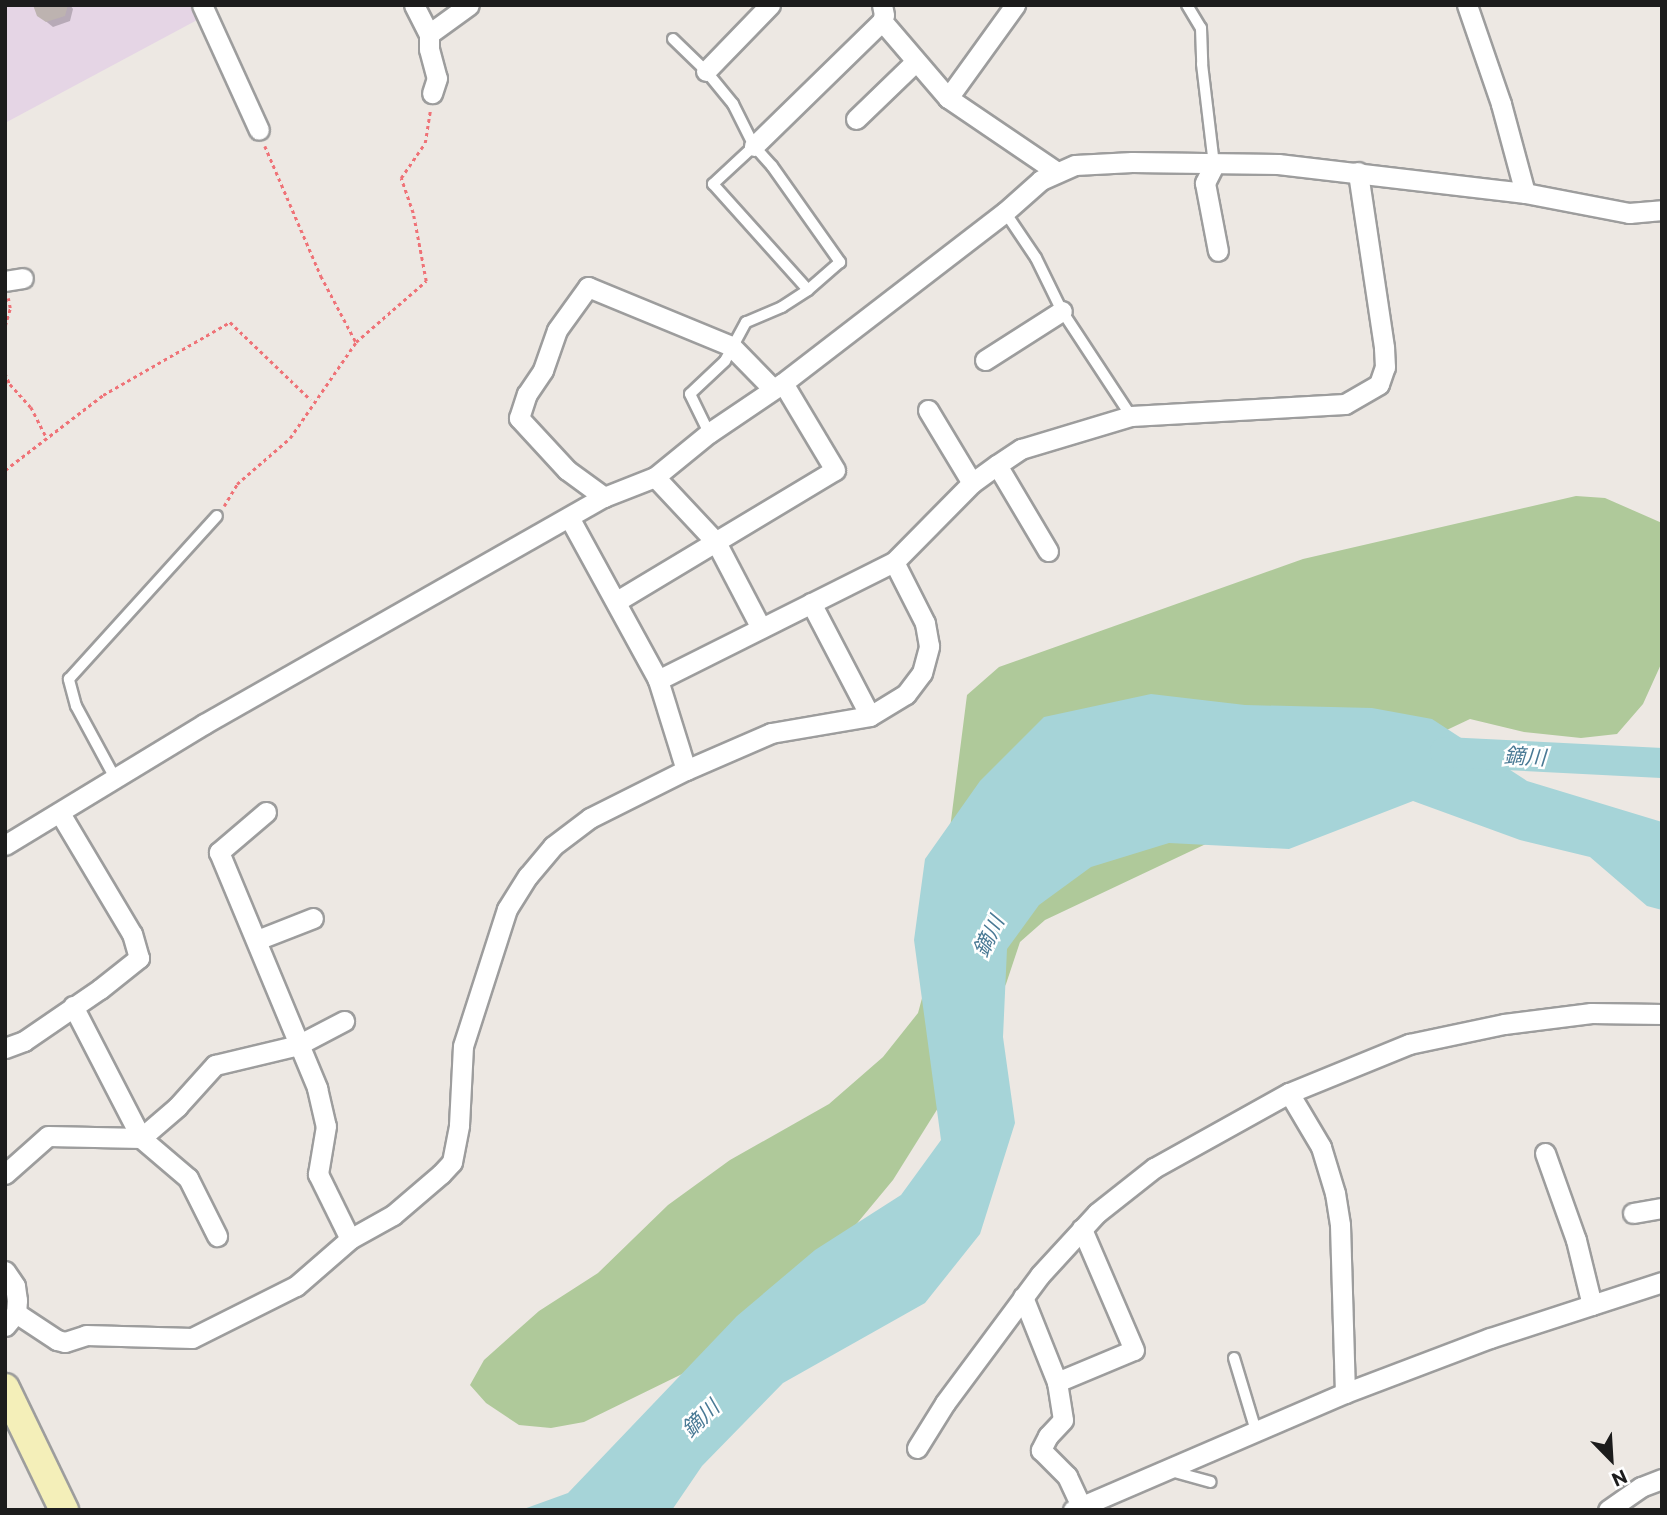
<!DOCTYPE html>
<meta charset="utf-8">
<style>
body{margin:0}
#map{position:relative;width:1667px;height:1515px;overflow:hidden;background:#ede8e3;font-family:Commissioner,"Noto Sans JP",sans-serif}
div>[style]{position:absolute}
.industrial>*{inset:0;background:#e5d5e5}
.forest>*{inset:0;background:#afc99a}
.water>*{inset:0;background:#a6d4d8}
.shadow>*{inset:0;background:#0003}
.river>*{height:30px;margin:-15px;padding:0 15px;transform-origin:15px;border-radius:15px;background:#a6d4d8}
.building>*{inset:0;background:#bdb3b0}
.path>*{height:2.5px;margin-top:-1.25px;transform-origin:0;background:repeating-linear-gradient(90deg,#ef7277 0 3.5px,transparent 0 7px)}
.roads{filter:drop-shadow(2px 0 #9d9d9d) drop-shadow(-2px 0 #9d9d9d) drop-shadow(0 2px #9d9d9d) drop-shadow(0 -2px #9d9d9d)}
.service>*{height:10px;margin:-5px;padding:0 5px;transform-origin:5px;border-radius:5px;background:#fff}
.minor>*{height:19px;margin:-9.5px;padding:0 9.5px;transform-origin:9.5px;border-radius:9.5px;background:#fff}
.secondary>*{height:28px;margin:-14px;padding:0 14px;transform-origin:14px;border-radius:14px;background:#f4efb9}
span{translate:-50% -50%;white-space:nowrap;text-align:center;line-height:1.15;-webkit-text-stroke:5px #fff;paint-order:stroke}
.water-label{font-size:21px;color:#4a7a95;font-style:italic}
.frame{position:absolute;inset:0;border:7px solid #1c1c1c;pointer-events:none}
.north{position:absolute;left:1576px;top:1424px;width:70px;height:70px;-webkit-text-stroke:5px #fff;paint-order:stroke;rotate:156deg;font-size:19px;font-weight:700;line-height:28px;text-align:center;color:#1c1c1c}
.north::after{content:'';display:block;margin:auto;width:24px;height:32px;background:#1c1c1c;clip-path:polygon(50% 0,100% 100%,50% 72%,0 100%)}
</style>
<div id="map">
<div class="industrial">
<div style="clip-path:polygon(5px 5px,192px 5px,199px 19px,5px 123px)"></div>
</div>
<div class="forest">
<div style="clip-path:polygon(1576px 496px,1605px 498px,1662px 523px,1662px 662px,1643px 704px,1617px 734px,1581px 738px,1524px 732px,1470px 719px,1045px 920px,1020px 942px,1006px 984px,938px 1108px,893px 1180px,844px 1239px,723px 1354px,584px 1422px,551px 1428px,519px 1425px,486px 1403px,470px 1385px,484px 1360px,539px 1311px,598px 1273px,668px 1205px,730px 1160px,829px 1104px,883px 1057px,918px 1013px,934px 954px,967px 695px,999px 667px,1303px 559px)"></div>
</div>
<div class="water">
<div style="clip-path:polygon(1151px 694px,1245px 705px,1372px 708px,1432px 719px,1527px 781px,1662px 822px,1662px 910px,1647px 906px,1590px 857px,1520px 840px,1413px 801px,1289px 849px,1169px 843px,1091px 867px,1039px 905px,1007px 949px,1003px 1037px,1015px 1123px,980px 1234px,925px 1303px,783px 1383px,702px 1466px,672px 1510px,521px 1510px,568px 1493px,737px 1316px,815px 1250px,901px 1195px,941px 1140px,914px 940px,925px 859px,980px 781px,1044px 717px)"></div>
</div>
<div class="shadow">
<div style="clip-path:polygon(35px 5px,70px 5px,73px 9px,70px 21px,53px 27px,38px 15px)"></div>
</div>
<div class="river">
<div style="left:1445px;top:752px;width:217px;rotate:2.9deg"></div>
</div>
<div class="building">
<div style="clip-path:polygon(33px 5px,68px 5px,65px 16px,46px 22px,37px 16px)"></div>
</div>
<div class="path">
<div style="left:265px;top:146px;width:142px;rotate:66.7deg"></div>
<div style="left:321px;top:276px;width:75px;rotate:62.1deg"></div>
<div style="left:5px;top:326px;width:19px;rotate:-74deg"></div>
<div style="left:10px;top:308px;width:10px;rotate:-101deg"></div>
<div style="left:5px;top:373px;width:12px;rotate:66deg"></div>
<div style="left:10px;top:384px;width:31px;rotate:48deg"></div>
<div style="left:31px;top:407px;width:34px;rotate:63deg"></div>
<div style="left:5px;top:470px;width:123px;rotate:-37.4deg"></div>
<div style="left:103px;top:395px;width:146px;rotate:-29.9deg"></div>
<div style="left:230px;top:322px;width:112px;rotate:43.9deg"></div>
<div style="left:224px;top:506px;width:26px;rotate:-59deg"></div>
<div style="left:237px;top:484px;width:70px;rotate:-41deg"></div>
<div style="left:290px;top:438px;width:116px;rotate:-55.5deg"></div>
<div style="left:356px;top:342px;width:93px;rotate:-41.1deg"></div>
<div style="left:426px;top:281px;width:69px;rotate:-100.8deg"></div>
<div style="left:413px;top:213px;width:37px;rotate:-109deg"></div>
<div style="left:401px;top:178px;width:42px;rotate:-55.6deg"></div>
<div style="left:425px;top:143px;width:32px;rotate:-81deg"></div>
</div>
<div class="roads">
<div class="service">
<div style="left:1187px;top:5px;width:27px;rotate:59deg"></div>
<div style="left:1201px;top:28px;width:36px;rotate:88deg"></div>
<div style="left:1202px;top:64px;width:101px;rotate:83.2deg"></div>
<div style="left:673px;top:39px;width:46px;rotate:44.1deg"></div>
<div style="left:706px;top:71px;width:43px;rotate:50.7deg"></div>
<div style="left:733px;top:104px;width:47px;rotate:63.4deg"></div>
<div style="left:754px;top:146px;width:27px;rotate:48deg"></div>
<div style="left:772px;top:166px;width:118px;rotate:54.7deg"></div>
<div style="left:840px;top:262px;width:43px;rotate:138.8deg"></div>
<div style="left:808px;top:290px;width:31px;rotate:147deg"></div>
<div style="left:782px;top:307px;width:39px;rotate:157deg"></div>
<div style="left:746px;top:322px;width:44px;rotate:118.3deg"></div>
<div style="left:725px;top:361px;width:48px;rotate:136.7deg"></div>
<div style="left:690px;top:394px;width:43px;rotate:64deg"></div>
<div style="left:754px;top:146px;width:56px;rotate:137.2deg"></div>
<div style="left:713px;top:184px;width:142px;rotate:48.1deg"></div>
<div style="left:1005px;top:212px;width:55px;rotate:56deg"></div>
<div style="left:1036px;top:258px;width:59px;rotate:63.9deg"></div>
<div style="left:1062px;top:311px;width:126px;rotate:56.7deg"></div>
<div style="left:115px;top:778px;width:82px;rotate:-118.4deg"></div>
<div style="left:76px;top:706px;width:28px;rotate:-105deg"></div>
<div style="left:69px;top:679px;width:220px;rotate:-47.8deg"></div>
<div style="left:1234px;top:1358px;width:76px;rotate:73.2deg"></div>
<div style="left:1171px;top:1471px;width:41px;rotate:15.4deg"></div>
</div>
<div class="minor">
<div style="left:202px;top:5px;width:137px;rotate:65.5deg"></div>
<div style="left:414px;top:5px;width:33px;rotate:63deg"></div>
<div style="left:429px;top:34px;width:15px;rotate:90deg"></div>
<div style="left:429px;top:49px;width:30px;rotate:75deg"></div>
<div style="left:437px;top:78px;width:16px;rotate:108deg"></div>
<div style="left:1467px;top:5px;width:105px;rotate:71deg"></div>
<div style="left:1501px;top:104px;width:92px;rotate:74.9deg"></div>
<div style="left:882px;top:21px;width:101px;rotate:49.4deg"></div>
<div style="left:948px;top:98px;width:132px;rotate:34.2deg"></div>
<div style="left:429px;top:34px;width:49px;rotate:-35.9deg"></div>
<div style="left:706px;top:71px;width:92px;rotate:-45.9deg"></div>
<div style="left:948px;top:98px;width:115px;rotate:-54.2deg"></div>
<div style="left:856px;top:119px;width:83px;rotate:-44deg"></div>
<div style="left:754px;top:146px;width:179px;rotate:-44.3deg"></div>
<div style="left:882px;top:21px;width:6px;rotate:-72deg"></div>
<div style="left:884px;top:15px;width:10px;rotate:-101deg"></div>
<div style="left:1214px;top:165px;width:20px;rotate:117deg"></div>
<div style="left:1205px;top:183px;width:69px;rotate:79.2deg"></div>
<div style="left:5px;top:281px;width:18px;rotate:-9deg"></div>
<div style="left:985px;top:360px;width:91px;rotate:-32.5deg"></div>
<div style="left:928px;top:410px;width:85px;rotate:58.9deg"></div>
<div style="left:997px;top:465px;width:100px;rotate:59.3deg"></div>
<div style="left:655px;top:477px;width:89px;rotate:46.8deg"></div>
<div style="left:716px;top:542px;width:97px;rotate:62.4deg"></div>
<div style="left:604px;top:497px;width:46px;rotate:-143.9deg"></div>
<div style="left:567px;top:470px;width:71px;rotate:-132.7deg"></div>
<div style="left:519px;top:418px;width:25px;rotate:-72deg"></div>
<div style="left:527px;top:394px;width:29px;rotate:-56deg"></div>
<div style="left:543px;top:370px;width:42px;rotate:-70.7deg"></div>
<div style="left:557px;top:330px;width:53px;rotate:-54.2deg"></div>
<div style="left:588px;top:287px;width:155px;rotate:22.4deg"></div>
<div style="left:731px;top:346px;width:60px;rotate:45.7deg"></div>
<div style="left:570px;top:519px;width:183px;rotate:61.3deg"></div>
<div style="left:658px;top:680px;width:94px;rotate:72.7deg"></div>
<div style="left:617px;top:601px;width:254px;rotate:-31deg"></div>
<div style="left:835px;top:470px;width:101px;rotate:-120.9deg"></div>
<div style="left:811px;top:603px;width:127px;rotate:62.4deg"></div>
<div style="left:658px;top:680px;width:264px;rotate:-26.6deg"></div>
<div style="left:266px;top:812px;width:62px;rotate:139.6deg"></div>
<div style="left:219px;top:852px;width:256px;rotate:67.4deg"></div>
<div style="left:317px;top:1088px;width:39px;rotate:77deg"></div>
<div style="left:326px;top:1126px;width:49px;rotate:99.5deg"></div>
<div style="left:318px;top:1174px;width:72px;rotate:63.8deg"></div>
<div style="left:5px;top:845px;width:233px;rotate:-31.3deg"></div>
<div style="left:204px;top:724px;width:460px;rotate:-29.6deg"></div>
<div style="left:604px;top:497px;width:55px;rotate:-21.4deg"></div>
<div style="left:655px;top:477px;width:70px;rotate:-39.2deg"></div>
<div style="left:709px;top:433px;width:89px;rotate:-34deg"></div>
<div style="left:783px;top:383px;width:280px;rotate:-37.6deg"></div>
<div style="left:1005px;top:212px;width:48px;rotate:-41.6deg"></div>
<div style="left:1041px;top:180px;width:37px;rotate:-24deg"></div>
<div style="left:1075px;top:165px;width:57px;rotate:-3deg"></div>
<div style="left:1132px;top:162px;width:146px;rotate:0.8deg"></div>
<div style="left:1278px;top:164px;width:249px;rotate:6.7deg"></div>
<div style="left:1525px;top:193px;width:106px;rotate:10.9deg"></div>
<div style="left:1629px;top:213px;width:33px;rotate:-5deg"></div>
<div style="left:257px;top:940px;width:60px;rotate:-21.4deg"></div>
<div style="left:73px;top:1006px;width:148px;rotate:62.7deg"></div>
<div style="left:141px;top:1138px;width:62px;rotate:40.4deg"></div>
<div style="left:188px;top:1178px;width:65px;rotate:63.4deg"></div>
<div style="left:5px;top:1048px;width:20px;rotate:-20deg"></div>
<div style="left:24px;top:1041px;width:92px;rotate:-34.4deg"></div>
<div style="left:100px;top:989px;width:50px;rotate:-38.5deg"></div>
<div style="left:139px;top:958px;width:25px;rotate:-106deg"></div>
<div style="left:132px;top:934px;width:141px;rotate:-120.8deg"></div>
<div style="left:1289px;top:1093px;width:130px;rotate:-22.2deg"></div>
<div style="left:1409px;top:1044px;width:97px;rotate:-11.9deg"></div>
<div style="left:1504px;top:1024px;width:88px;rotate:-7.2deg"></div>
<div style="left:1591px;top:1013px;width:71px;rotate:0.8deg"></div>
<div style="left:1545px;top:1153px;width:92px;rotate:70.4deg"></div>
<div style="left:1576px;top:1240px;width:67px;rotate:76.2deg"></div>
<div style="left:5px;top:1174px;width:57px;rotate:-41.5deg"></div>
<div style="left:48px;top:1136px;width:93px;rotate:1.2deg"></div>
<div style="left:141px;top:1138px;width:48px;rotate:-40.7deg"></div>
<div style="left:177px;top:1107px;width:57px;rotate:-47.9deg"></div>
<div style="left:215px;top:1065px;width:85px;rotate:-13.5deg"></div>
<div style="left:298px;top:1045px;width:52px;rotate:-27.6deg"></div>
<div style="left:1633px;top:1213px;width:29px;rotate:-10deg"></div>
<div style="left:5px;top:1271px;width:18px;rotate:56deg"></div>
<div style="left:15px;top:1286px;width:14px;rotate:82deg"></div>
<div style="left:17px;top:1300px;width:13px;rotate:94deg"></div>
<div style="left:16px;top:1313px;width:17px;rotate:130deg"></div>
<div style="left:1023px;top:1297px;width:92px;rotate:68.2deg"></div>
<div style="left:1057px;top:1382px;width:83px;rotate:-22.6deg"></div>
<div style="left:1134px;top:1350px;width:132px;rotate:-113.3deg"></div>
<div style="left:16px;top:1313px;width:49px;rotate:33.4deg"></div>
<div style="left:57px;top:1340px;width:8px;rotate:14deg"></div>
<div style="left:65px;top:1342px;width:22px;rotate:-18deg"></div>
<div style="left:86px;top:1335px;width:106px;rotate:1.6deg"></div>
<div style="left:192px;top:1338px;width:116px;rotate:-26.6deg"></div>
<div style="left:296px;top:1286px;width:72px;rotate:-41deg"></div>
<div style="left:350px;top:1239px;width:49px;rotate:-29.2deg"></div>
<div style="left:393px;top:1215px;width:63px;rotate:-40.5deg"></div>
<div style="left:441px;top:1174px;width:16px;rotate:-47deg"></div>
<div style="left:452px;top:1162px;width:38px;rotate:-79deg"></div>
<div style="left:459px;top:1125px;width:79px;rotate:-87.1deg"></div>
<div style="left:463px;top:1046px;width:144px;rotate:-72.2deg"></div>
<div style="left:507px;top:909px;width:39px;rotate:-58deg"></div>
<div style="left:528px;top:876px;width:39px;rotate:-50deg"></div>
<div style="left:553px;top:846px;width:46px;rotate:-37.1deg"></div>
<div style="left:590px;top:818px;width:107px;rotate:-26.6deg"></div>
<div style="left:686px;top:770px;width:93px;rotate:-23.5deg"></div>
<div style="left:771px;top:733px;width:100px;rotate:-9.7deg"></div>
<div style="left:870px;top:716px;width:42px;rotate:-31.4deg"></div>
<div style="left:906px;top:694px;width:26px;rotate:-53deg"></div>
<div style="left:922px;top:673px;width:28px;rotate:-75deg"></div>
<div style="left:929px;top:646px;width:23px;rotate:-100deg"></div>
<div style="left:925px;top:623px;width:68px;rotate:-116.9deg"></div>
<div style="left:894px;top:562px;width:111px;rotate:-45.4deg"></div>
<div style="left:972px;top:483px;width:31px;rotate:-36deg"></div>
<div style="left:997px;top:465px;width:29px;rotate:-34deg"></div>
<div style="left:1021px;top:449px;width:115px;rotate:-16.7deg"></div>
<div style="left:1131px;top:416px;width:214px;rotate:-3.2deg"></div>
<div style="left:1345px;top:404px;width:39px;rotate:-30deg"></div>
<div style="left:1379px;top:384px;width:18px;rotate:-71deg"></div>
<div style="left:1385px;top:367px;width:20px;rotate:-93deg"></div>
<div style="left:1384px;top:347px;width:177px;rotate:-98.5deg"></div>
<div style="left:1057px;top:1382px;width:38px;rotate:81deg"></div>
<div style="left:1063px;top:1420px;width:22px;rotate:133deg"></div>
<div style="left:1048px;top:1436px;width:16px;rotate:117deg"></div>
<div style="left:1041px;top:1450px;width:37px;rotate:45deg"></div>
<div style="left:1067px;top:1476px;width:38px;rotate:65deg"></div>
<div style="left:917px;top:1448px;width:53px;rotate:-58.1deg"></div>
<div style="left:945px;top:1403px;width:159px;rotate:-53.4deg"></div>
<div style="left:1040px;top:1275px;width:84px;rotate:-47.4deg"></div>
<div style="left:1097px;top:1213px;width:73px;rotate:-38.3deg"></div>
<div style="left:1154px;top:1168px;width:154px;rotate:-29.1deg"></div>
<div style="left:1289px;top:1093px;width:63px;rotate:59.3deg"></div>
<div style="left:1321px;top:1147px;width:48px;rotate:73.1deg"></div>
<div style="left:1335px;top:1193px;width:32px;rotate:81deg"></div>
<div style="left:1340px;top:1225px;width:168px;rotate:88.3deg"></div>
<div style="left:1073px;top:1510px;width:296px;rotate:-23.3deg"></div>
<div style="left:1345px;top:1393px;width:155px;rotate:-20.8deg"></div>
<div style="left:1490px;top:1338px;width:181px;rotate:-18deg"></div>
<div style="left:1608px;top:1510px;width:40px;rotate:-34.9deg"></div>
<div style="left:1641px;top:1487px;width:22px;rotate:-21deg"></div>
</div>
<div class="secondary">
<div style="left:5px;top:1388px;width:136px;rotate:64.2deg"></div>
</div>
</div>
<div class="water-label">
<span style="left:1525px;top:756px;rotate:3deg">鏑川</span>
<span style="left:988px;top:936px;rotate:-64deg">鏑川</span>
<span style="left:700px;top:1418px;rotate:-44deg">鏑川</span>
</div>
<div class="frame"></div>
<div class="north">N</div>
</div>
